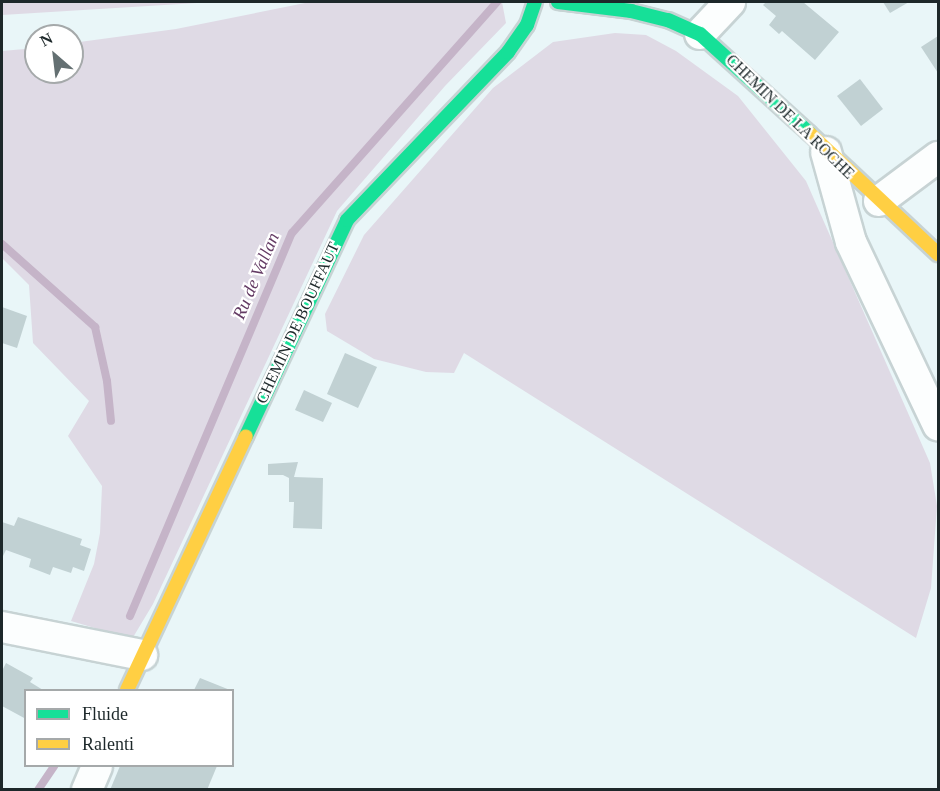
<!DOCTYPE html>
<style>
body{margin:0}
#map{position:relative;width:940px;height:791px;overflow:hidden;background:#e9f6f8;font-family:"Times New Roman",serif}
div>[style]{position:absolute}
.green>*{inset:0;background:#dfdae5}
.stream>*{height:8px;margin:-4px;padding:0 4px;transform-origin:4px;border-radius:4px;background:#c5b4c8}
.building>*{inset:0;background:#c1d1d3}
.roads{filter:drop-shadow(2px 0 #c7d3d4) drop-shadow(-2px 0 #c7d3d4) drop-shadow(0 2px #c7d3d4) drop-shadow(0 -2px #c7d3d4)}
.street>*{height:30px;margin:-15px;padding:0 15px;transform-origin:15px;border-radius:15px;background:#fcfefe}
.fast>*{height:14px;margin:-7px;padding:0 7px;transform-origin:7px;border-radius:7px;background:#16e098}
.slow>*{height:14px;margin:-7px;padding:0 7px;transform-origin:7px;border-radius:7px;background:#ffcf43}
span{translate:-50% -50%;white-space:nowrap;text-align:center;line-height:1.15;-webkit-text-stroke:4.5px #fff;paint-order:stroke}
.street-label{font-size:16px;color:#1d282a}
.water-label{font-size:18px;color:#643b64;font-style:italic}
.frame{position:absolute;inset:0;border:3px solid #1d282a;pointer-events:none}
.legend{position:absolute;left:24px;top:689px;width:210px;height:78px;box-sizing:border-box;background:#fff;border:2px solid #a5a9aa;margin:0;padding:8px 10px;list-style:none;font-size:18px;color:#1d282a}
.legend li{display:flex;align-items:center;gap:12px;height:30px}
.legend b{width:30px;border:2px solid #a5a9aa}
.north{position:absolute;left:24px;top:24px;width:60px;height:60px;box-sizing:border-box;background:#fff;border:2px solid #a5a9aa;border-radius:50%;rotate:332deg;font-size:16px;font-weight:700;line-height:24px;text-align:center;color:#1d282a}
.north::after{content:'';display:block;margin:auto;width:21px;height:27px;background:#647072;clip-path:polygon(50% 0,100% 100%,50% 72%,0 100%)}
</style>
<div id="map">
<div class="green">
<div style="clip-path:polygon(2px 2px,213px 2px,2px 15px)"></div>
<div style="clip-path:polygon(310px 2px,502px 2px,506px 23px,445px 86px,337px 211px,153px 604px,132px 639px,71px 621px,94px 564px,100px 533px,102px 486px,68px 436px,89px 401px,33px 343px,29px 285px,2px 258px,2px 51px,36px 48px,36px 72px,72px 72px,72px 43px,176px 29px)"></div>
<div style="clip-path:polygon(615px 33px,646px 35px,676px 51px,738px 96px,806px 181px,930px 463px,937px 506px,931px 588px,916px 638px,464px 353px,454px 373px,426px 372px,374px 359px,327px 331px,325px 314px,364px 235px,493px 88px,553px 42px)"></div>
</div>
<div class="stream">
<div style="left:2px;top:244px;width:125px;rotate:41.7deg"></div>
<div style="left:95px;top:327px;width:55px;rotate:77.5deg"></div>
<div style="left:107px;top:381px;width:40px;rotate:84.3deg"></div>
<div style="left:130px;top:616px;width:416px;rotate:-67.1deg"></div>
<div style="left:292px;top:233px;width:309px;rotate:-48.4deg"></div>
<div style="left:38px;top:790px;width:29px;rotate:-56deg"></div>
</div>
<div class="building">
<div style="clip-path:polygon(766px 2px,803px 2px,839px 32px,815px 60px,782px 31px,779px 34px,769px 25px,776px 16px,763px 5px)"></div>
<div style="clip-path:polygon(883px 2px,909px 2px,890px 13px)"></div>
<div style="clip-path:polygon(938px 36px,938px 73px,921px 47px)"></div>
<div style="clip-path:polygon(860px 79px,883px 109px,861px 126px,837px 96px)"></div>
<div style="clip-path:polygon(2px 307px,27px 316px,17px 348px,2px 343px)"></div>
<div style="clip-path:polygon(345px 353px,377px 367px,358px 408px,327px 394px)"></div>
<div style="clip-path:polygon(304px 390px,332px 403px,323px 422px,295px 410px)"></div>
<div style="clip-path:polygon(298px 462px,294px 477px,323px 478px,322px 529px,293px 528px,294px 502px,289px 502px,289px 478px,283px 475px,268px 475px,268px 464px)"></div>
<div style="clip-path:polygon(18px 517px,82px 539px,80px 545px,91px 549px,84px 571px,73px 567px,71px 573px,53px 567px,50px 575px,29px 567px,31px 559px,6px 550px,2px 558px,2px 522px,14px 526px)"></div>
<div style="clip-path:polygon(6px 663px,33px 678px,30px 682px,43px 690px,26px 690px,26px 719px,2px 706px,2px 671px)"></div>
<div style="clip-path:polygon(200px 678px,230px 690px,194px 690px)"></div>
<div style="clip-path:polygon(120px 766px,217px 766px,207px 790px,110px 790px)"></div>
</div>
<div class="roads">
<div class="street">
<div style="left:700px;top:34px;width:44px;rotate:-46.8deg"></div>
<div style="left:826px;top:152px;width:93px;rotate:74.5deg"></div>
<div style="left:851px;top:242px;width:203px;rotate:64.6deg"></div>
<div style="left:879px;top:201px;width:74px;rotate:-36.7deg"></div>
<div style="left:2px;top:627px;width:143px;rotate:11.3deg"></div>
<div style="left:87px;top:790px;width:26px;rotate:-67deg"></div>
</div>
<div class="fast">
<div style="left:558px;top:2px;width:74px;rotate:7deg"></div>
<div style="left:631px;top:11px;width:38px;rotate:14deg"></div>
<div style="left:668px;top:20px;width:35px;rotate:24deg"></div>
<div style="left:700px;top:34px;width:147px;rotate:42.2deg"></div>
<div style="left:246px;top:436px;width:238px;rotate:-64.9deg"></div>
<div style="left:347px;top:220px;width:233px;rotate:-46.2deg"></div>
<div style="left:508px;top:52px;width:33px;rotate:-55deg"></div>
<div style="left:527px;top:25px;width:24px;rotate:-71deg"></div>
</div>
<div class="slow">
<div style="left:809px;top:133px;width:177px;rotate:43.2deg"></div>
<div style="left:127px;top:690px;width:280px;rotate:-64.9deg"></div>
</div>
</div>
<div class="street-label">
<span style="left:790px;top:117px;rotate:44deg">CHEMIN DE LA ROCHE</span>
<span style="left:298px;top:323px;rotate:-65deg">CHEMIN DE BOUFFAUT</span>
</div>
<div class="water-label">
<span style="left:256px;top:276px;rotate:-67deg">Ru de Vallan</span>
</div>
<div class="frame"></div>
<ul class="legend">
<li><b style="height:8px;background:#16e098"></b>Fluide</li>
<li><b style="height:8px;background:#ffcf43"></b>Ralenti</li>
</ul>
<div class="north">N</div>
</div>
